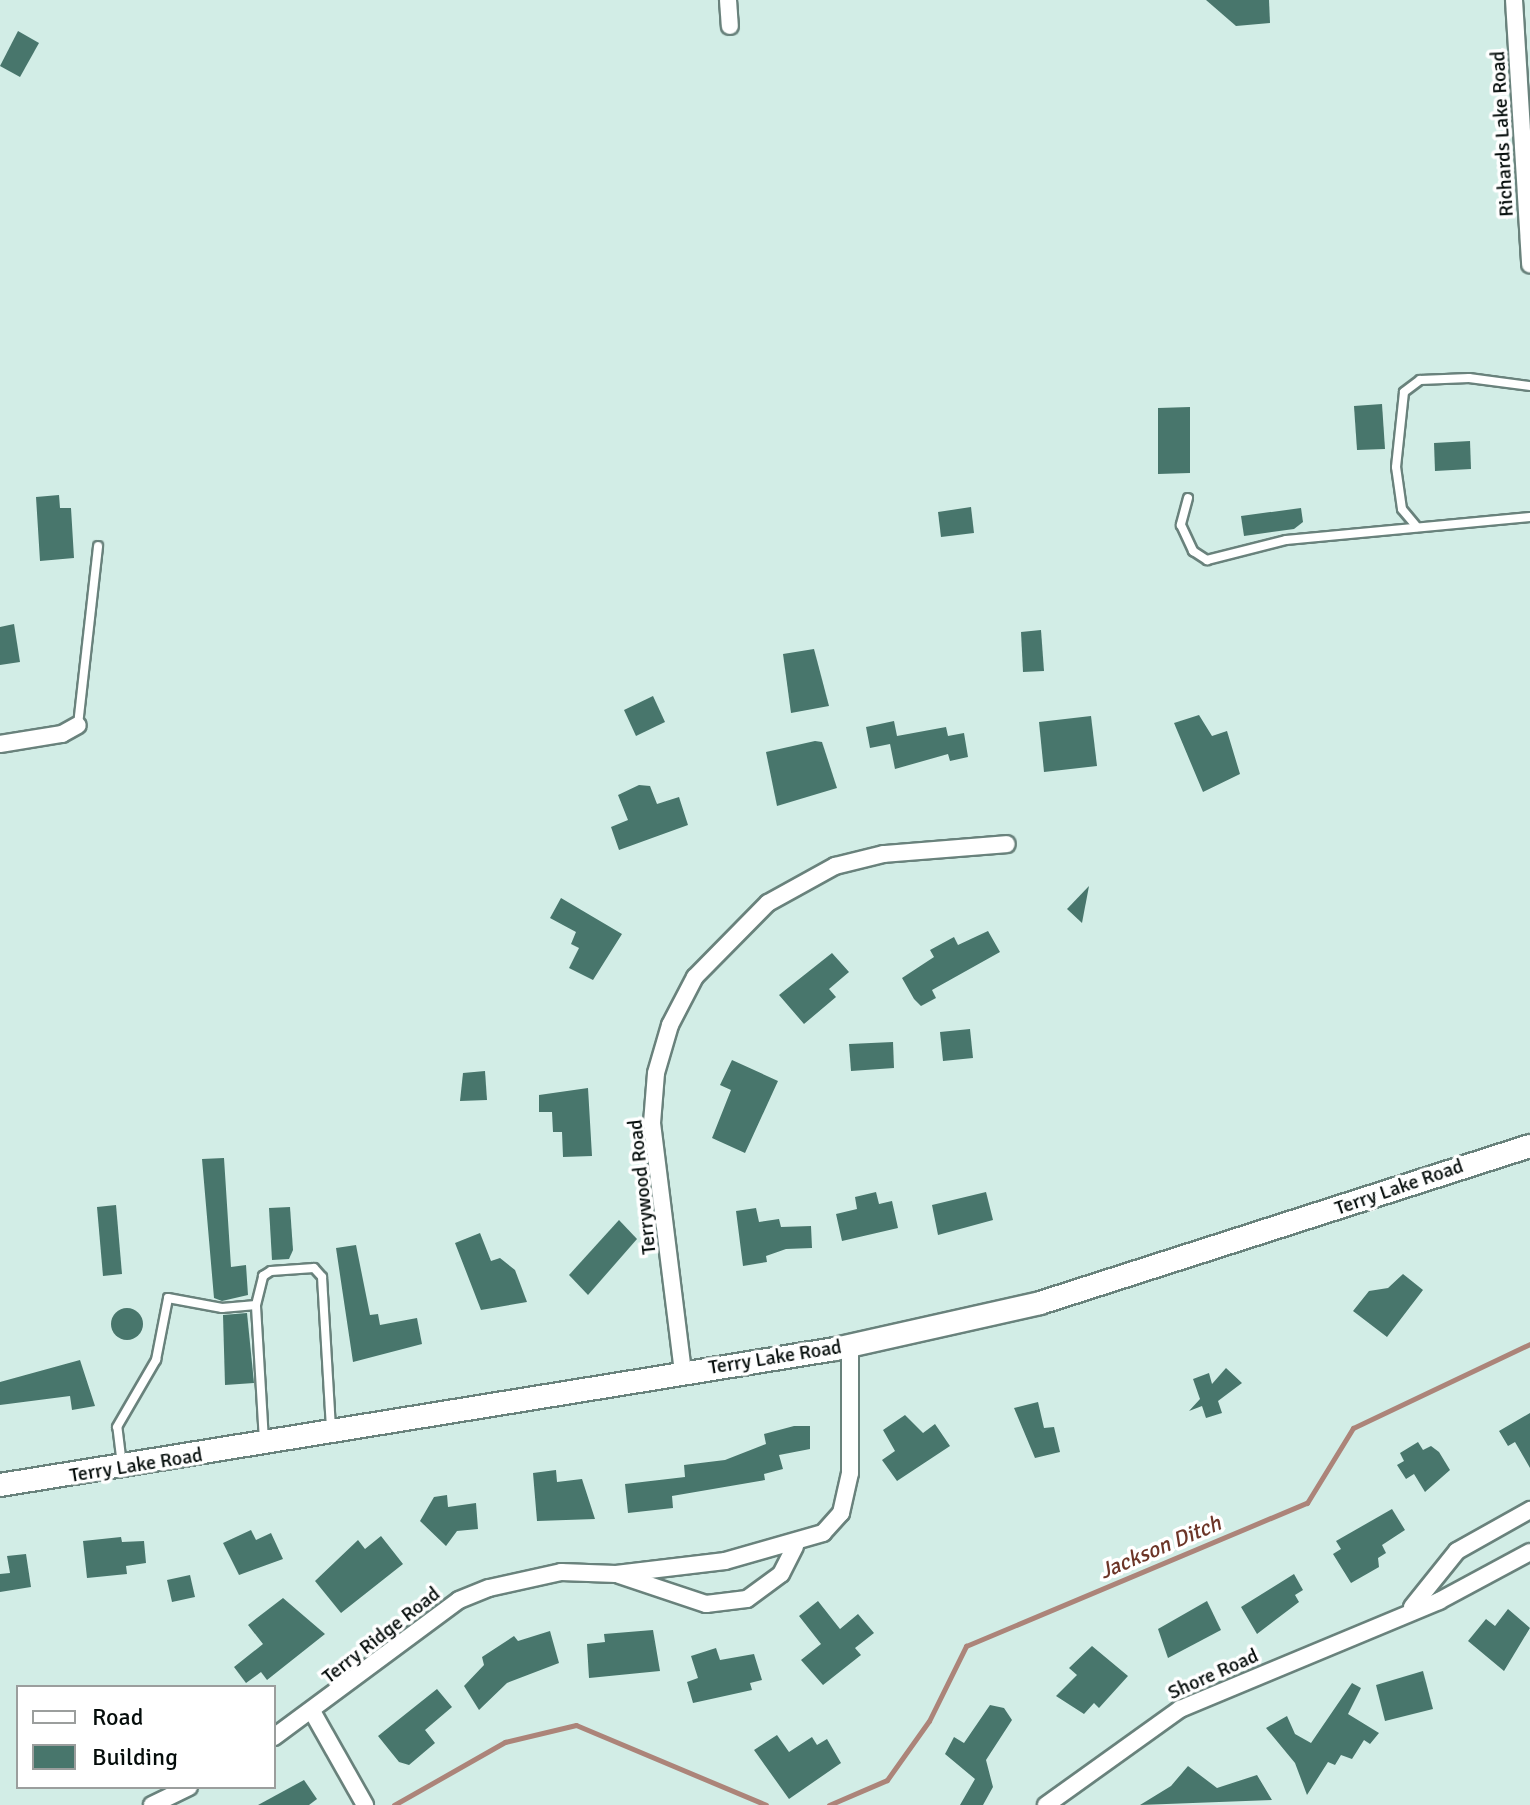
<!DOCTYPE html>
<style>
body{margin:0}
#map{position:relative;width:1530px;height:1805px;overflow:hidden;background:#d2ede6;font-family:Signika,sans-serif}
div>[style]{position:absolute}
.stream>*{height:5px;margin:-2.5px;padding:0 2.5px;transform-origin:2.5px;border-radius:2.5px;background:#ac8479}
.building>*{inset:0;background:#48766c}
.round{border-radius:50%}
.roads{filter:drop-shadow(2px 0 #69827c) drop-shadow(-2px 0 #69827c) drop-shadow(0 2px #69827c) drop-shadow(0 -2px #69827c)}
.service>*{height:8px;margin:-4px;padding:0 4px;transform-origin:4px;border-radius:4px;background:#fff}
.minor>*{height:16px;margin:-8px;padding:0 8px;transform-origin:8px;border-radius:8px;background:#fff}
.secondary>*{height:22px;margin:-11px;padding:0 11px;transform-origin:11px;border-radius:11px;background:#fff}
span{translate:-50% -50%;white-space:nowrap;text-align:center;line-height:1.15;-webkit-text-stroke:7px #fff;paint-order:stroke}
.street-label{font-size:20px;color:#050d0b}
.water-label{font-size:22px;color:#6c3527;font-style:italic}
.legend{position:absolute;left:16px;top:1685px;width:260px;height:104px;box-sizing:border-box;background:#fff;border:2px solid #9b9e9d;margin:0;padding:10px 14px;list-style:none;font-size:24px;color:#050d0b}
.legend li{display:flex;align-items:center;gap:16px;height:40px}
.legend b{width:40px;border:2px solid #9b9e9d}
</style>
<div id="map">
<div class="stream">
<div style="left:394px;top:1805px;width:128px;rotate:-29.6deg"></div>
<div style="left:505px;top:1742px;width:73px;rotate:-13.5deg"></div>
<div style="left:576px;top:1725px;width:206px;rotate:22.8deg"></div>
<div style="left:829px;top:1805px;width:63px;rotate:-23.3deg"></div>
<div style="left:887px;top:1780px;width:72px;rotate:-54.6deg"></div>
<div style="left:929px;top:1721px;width:84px;rotate:-63.7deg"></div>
<div style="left:966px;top:1646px;width:370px;rotate:-22.8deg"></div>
<div style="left:1307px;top:1503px;width:88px;rotate:-58.5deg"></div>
<div style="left:1353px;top:1428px;width:196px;rotate:-25.4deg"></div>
</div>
<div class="building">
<div style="clip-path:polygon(1206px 0,1269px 0,1270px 23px,1236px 26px)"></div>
<div style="clip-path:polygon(18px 31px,39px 43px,20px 77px,0 66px)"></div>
<div style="clip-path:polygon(1382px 404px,1385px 449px,1357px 450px,1354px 406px)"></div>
<div style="clip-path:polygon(1190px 407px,1190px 473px,1158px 474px,1158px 408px)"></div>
<div style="clip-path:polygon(1470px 441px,1471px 469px,1435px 471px,1434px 443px)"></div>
<div style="clip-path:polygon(59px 495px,60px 508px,71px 508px,74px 558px,40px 561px,36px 497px)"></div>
<div style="clip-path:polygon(971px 507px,974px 533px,941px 537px,938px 512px)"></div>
<div style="clip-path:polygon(1301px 508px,1303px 522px,1294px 529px,1244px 536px,1241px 516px)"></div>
<div style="clip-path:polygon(14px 624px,20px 662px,0 665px,0 627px)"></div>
<div style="clip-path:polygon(1041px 630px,1044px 671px,1023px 672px,1021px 632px)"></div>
<div style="clip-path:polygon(814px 649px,829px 706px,791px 713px,783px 654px)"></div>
<div style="clip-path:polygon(653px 696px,665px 722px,636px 736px,624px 710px)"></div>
<div style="clip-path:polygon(1199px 715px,1212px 736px,1227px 731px,1240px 774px,1203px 792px,1174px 723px)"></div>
<div style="clip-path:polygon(1091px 716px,1097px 766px,1044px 772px,1039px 722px)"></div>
<div style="clip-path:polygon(894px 721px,897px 736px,946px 727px,948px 736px,964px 733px,968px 757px,950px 761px,948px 754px,895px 769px,890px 744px,870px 748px,866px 727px)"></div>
<div style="clip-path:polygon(815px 741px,822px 742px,837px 788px,777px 806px,766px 752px)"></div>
<div style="clip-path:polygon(639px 785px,650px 786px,657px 804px,679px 797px,688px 825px,619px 850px,611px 827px,628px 820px,618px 795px)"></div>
<div style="clip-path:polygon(1089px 886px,1082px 923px,1067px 909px)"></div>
<div style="clip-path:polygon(561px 898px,622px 934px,593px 980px,569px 968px,579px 948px,571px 944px,576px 932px,550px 918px)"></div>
<div style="clip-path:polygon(988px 931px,1000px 952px,932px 990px,936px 998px,921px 1006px,914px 999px,902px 978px,934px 957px,930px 950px,954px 937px,958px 945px)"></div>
<div style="clip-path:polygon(832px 953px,849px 972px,829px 989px,836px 997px,804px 1024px,779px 995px)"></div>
<div style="clip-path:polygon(970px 1029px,973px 1058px,943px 1061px,940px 1032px)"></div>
<div style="clip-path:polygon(893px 1042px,894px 1068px,851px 1071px,849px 1044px)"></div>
<div style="clip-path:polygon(732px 1060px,778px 1081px,745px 1153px,712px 1138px,731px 1090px,720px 1085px)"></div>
<div style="clip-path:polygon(485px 1071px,487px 1100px,460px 1101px,463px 1073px)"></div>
<div style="clip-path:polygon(588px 1088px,592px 1156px,563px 1157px,562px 1132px,553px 1132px,552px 1112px,539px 1112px,539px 1095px)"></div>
<div style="clip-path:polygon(224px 1158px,231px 1267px,246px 1265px,248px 1295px,222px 1301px,214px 1298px,202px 1159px)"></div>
<div style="clip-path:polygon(876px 1192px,879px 1204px,892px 1201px,898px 1228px,842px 1241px,836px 1214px,857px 1209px,855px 1197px)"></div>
<div style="clip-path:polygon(986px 1192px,993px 1220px,938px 1235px,932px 1205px)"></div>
<div style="clip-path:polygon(116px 1205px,122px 1274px,103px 1276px,97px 1207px)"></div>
<div style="clip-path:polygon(290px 1207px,293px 1250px,289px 1259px,272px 1260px,269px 1208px)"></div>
<div style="clip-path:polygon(756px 1208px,759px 1222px,779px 1219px,781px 1227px,811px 1226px,812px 1248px,786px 1249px,766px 1256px,767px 1262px,743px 1266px,736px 1211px)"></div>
<div style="clip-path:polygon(619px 1220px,637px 1239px,588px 1295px,569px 1275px)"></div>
<div style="clip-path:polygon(480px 1233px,491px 1261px,500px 1258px,515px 1270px,527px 1302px,481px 1310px,455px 1243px)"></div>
<div style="clip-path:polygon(356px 1245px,370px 1315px,378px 1314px,380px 1325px,417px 1318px,422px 1344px,353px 1362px,336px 1248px)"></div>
<div style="clip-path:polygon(1403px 1274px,1423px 1290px,1387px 1337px,1353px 1311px,1369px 1291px,1388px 1288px)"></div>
<div class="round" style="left:111px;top:1308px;width:32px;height:32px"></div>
<div style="clip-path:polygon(247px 1313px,254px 1383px,225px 1385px,223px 1315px)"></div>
<div style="clip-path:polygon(80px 1360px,95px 1406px,72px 1410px,70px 1396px,0 1405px,0 1382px)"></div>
<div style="clip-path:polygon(1226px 1368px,1242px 1383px,1218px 1401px,1222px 1413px,1206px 1418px,1202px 1406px,1189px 1411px,1200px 1399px,1193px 1379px,1209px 1373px,1212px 1384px)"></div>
<div style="clip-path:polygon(1038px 1402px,1044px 1428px,1054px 1427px,1060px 1452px,1035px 1458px,1014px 1408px)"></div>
<div style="clip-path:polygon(1530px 1413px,1530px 1468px,1515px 1442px,1508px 1446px,1499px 1431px)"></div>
<div style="clip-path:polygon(905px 1415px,923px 1433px,935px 1424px,950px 1446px,897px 1481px,882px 1460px,895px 1451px,883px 1430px)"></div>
<div style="clip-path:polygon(794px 1426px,810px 1426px,810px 1449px,779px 1455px,783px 1469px,764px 1474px,765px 1480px,672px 1496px,673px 1508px,628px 1513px,625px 1484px,685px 1477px,684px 1465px,725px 1460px,766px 1444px,764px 1434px)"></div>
<div style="clip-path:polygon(1418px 1442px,1423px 1450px,1431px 1446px,1439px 1452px,1450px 1470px,1425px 1492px,1414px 1474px,1406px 1479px,1397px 1465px,1404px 1461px,1400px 1453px)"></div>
<div style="clip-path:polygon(556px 1470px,557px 1482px,582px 1479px,595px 1519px,537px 1521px,533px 1473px)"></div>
<div style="clip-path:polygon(447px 1495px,448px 1507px,476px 1503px,478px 1529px,457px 1531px,446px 1546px,420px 1521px,434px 1497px)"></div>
<div style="clip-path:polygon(1392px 1509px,1405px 1530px,1382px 1545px,1386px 1553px,1378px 1558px,1379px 1567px,1351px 1583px,1333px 1554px,1341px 1549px,1336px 1541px)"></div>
<div style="clip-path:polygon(251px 1530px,256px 1540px,271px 1533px,283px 1559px,239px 1575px,223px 1543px)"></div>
<div style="clip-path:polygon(381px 1536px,403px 1564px,341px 1613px,315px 1581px,358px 1540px,365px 1549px)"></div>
<div style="clip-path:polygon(121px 1537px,122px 1542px,144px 1541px,146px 1563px,126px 1566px,127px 1574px,87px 1578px,83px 1541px)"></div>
<div style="clip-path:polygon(26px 1554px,31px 1587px,0 1592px,0 1574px,10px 1573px,7px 1556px)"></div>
<div style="clip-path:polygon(1294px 1574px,1303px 1590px,1295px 1595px,1299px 1602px,1257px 1634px,1241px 1607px)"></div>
<div style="clip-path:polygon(190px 1575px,195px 1597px,172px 1602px,167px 1580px)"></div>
<div style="clip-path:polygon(283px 1598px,325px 1634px,267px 1680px,261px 1672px,246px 1683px,234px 1667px,263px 1644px,248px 1625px)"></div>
<div style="clip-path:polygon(818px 1601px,840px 1629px,858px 1614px,874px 1633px,855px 1648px,861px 1655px,823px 1685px,801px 1660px,821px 1644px,799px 1616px)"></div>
<div style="clip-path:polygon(1207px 1601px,1221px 1630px,1168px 1658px,1158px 1629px)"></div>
<div style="clip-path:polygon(1508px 1609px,1530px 1628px,1504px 1671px,1468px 1641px,1486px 1619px,1495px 1626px)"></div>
<div style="clip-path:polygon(653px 1630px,660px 1671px,589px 1678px,587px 1644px,605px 1642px,604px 1634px)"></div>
<div style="clip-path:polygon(550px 1631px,559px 1663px,507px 1683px,479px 1710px,464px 1686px,484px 1665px,482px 1657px,514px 1636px,518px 1641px)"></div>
<div style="clip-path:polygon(1092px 1646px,1128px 1676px,1099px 1708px,1094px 1703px,1084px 1714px,1056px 1696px,1077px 1675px,1069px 1668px)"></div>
<div style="clip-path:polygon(716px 1648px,720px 1660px,754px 1654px,762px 1680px,750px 1683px,752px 1690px,693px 1703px,687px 1682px,698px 1678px,691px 1656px)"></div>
<div style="clip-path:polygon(1423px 1671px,1433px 1709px,1385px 1721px,1376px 1685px)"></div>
<div style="clip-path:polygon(1352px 1683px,1361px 1688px,1348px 1714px,1379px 1733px,1370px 1744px,1364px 1740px,1352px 1759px,1341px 1755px,1335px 1765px,1328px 1762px,1307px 1795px,1295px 1763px,1266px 1728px,1287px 1716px,1295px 1734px,1311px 1743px)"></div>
<div style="clip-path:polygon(437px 1689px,452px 1707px,425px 1730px,435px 1743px,409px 1765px,399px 1762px,378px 1736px)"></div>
<div style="clip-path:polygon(990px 1705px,1004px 1708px,1012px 1720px,986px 1760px,993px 1787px,983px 1805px,960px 1805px,975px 1779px,945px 1754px,954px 1737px,964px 1743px)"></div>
<div style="clip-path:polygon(777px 1735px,789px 1752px,812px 1737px,817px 1745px,827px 1739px,841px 1763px,789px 1799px,754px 1750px)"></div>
<div style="clip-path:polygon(1188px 1766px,1217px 1788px,1257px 1775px,1272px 1800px,1140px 1805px,1171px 1786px)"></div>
<div style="clip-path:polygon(304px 1780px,317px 1799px,309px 1805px,258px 1805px)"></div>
</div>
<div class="roads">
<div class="service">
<div style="left:1188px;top:498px;width:28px;rotate:105deg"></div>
<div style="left:1181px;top:525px;width:29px;rotate:65deg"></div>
<div style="left:1193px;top:551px;width:17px;rotate:33deg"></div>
<div style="left:1207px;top:560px;width:81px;rotate:-14.2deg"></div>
<div style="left:1286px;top:540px;width:245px;rotate:-5.4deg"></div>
<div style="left:1417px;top:527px;width:23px;rotate:-130deg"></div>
<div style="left:1402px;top:509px;width:42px;rotate:-98.1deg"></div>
<div style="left:1396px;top:467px;width:75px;rotate:-83.9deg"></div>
<div style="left:1404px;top:392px;width:20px;rotate:-37deg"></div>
<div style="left:1420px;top:380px;width:49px;rotate:-2.3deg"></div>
<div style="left:1469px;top:378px;width:62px;rotate:7.5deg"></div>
<div style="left:78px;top:725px;width:180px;rotate:-83.6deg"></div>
<div style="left:264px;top:1441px;width:136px;rotate:-93.4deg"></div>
<div style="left:256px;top:1305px;width:30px;rotate:-76deg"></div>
<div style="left:263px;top:1276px;width:9px;rotate:-32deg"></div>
<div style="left:271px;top:1271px;width:43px;rotate:-4deg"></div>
<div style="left:314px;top:1268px;width:12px;rotate:48deg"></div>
<div style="left:322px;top:1277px;width:151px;rotate:86.6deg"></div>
<div style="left:122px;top:1465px;width:38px;rotate:-97deg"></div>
<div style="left:117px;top:1427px;width:78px;rotate:-59.8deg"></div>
<div style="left:156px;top:1360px;width:63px;rotate:-79deg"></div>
<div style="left:168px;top:1298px;width:55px;rotate:10.5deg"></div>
<div style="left:222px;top:1308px;width:34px;rotate:-5deg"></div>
</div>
<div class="minor">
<div style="left:728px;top:0;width:26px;rotate:86deg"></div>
<div style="left:1514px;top:0;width:265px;rotate:86.5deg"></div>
<div style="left:0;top:744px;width:63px;rotate:-9.2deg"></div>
<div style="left:62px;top:734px;width:18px;rotate:-29deg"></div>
<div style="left:683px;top:1372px;width:251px;rotate:-97.1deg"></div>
<div style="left:652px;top:1123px;width:50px;rotate:-85.4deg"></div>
<div style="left:656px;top:1073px;width:50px;rotate:-73.7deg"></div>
<div style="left:670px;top:1025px;width:54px;rotate:-62.5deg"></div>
<div style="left:695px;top:977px;width:104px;rotate:-45.4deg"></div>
<div style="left:768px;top:903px;width:77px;rotate:-28.9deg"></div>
<div style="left:835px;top:866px;width:50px;rotate:-13.8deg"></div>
<div style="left:884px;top:854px;width:123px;rotate:-4.6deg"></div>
<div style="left:619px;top:1575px;width:92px;rotate:18.4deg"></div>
<div style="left:706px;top:1604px;width:41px;rotate:-7deg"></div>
<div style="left:747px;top:1599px;width:42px;rotate:-36.3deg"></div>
<div style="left:781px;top:1574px;width:31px;rotate:-63deg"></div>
<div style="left:1412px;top:1607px;width:72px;rotate:-51.2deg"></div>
<div style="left:1457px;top:1551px;width:84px;rotate:-29.3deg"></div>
<div style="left:313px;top:1713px;width:106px;rotate:60.5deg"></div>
<div style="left:274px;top:1737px;width:230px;rotate:-36.5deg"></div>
<div style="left:459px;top:1600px;width:32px;rotate:-22deg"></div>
<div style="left:489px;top:1588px;width:74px;rotate:-12.5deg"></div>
<div style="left:561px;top:1572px;width:55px;rotate:2.1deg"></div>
<div style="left:616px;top:1574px;width:110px;rotate:-6.8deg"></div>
<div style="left:725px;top:1561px;width:102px;rotate:-15.9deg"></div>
<div style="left:823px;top:1533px;width:27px;rotate:-48deg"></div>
<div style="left:841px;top:1513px;width:41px;rotate:-77.3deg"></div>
<div style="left:850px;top:1473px;width:127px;rotate:-90deg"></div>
<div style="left:152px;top:1805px;width:41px;rotate:-25.9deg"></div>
<div style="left:1046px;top:1805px;width:165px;rotate:-35.6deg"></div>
<div style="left:1180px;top:1709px;width:281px;rotate:-22.6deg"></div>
<div style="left:1439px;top:1601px;width:103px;rotate:-28.3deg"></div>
</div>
<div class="secondary">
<div style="left:0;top:1485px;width:846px;rotate:-9.25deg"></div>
<div style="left:835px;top:1349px;width:210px;rotate:-12.6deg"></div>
<div style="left:1040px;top:1303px;width:515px;rotate:-17.77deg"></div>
</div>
</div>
<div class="street-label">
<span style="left:1502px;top:134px;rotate:-93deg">Richards Lake Road</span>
<span style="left:642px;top:1187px;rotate:-96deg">Terrywood Road</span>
<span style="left:1399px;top:1187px;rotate:-19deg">Terry Lake Road</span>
<span style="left:775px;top:1357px;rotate:-9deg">Terry Lake Road</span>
<span style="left:136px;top:1465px;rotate:-9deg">Terry Lake Road</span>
<span style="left:381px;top:1635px;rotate:-38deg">Terry Ridge Road</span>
<span style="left:1213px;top:1674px;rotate:-24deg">Shore Road</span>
</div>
<div class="water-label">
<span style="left:1160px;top:1547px;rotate:-23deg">Jackson Ditch</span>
</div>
<ul class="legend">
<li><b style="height:10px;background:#fff"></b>Road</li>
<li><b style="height:22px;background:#48766c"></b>Building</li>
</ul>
</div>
